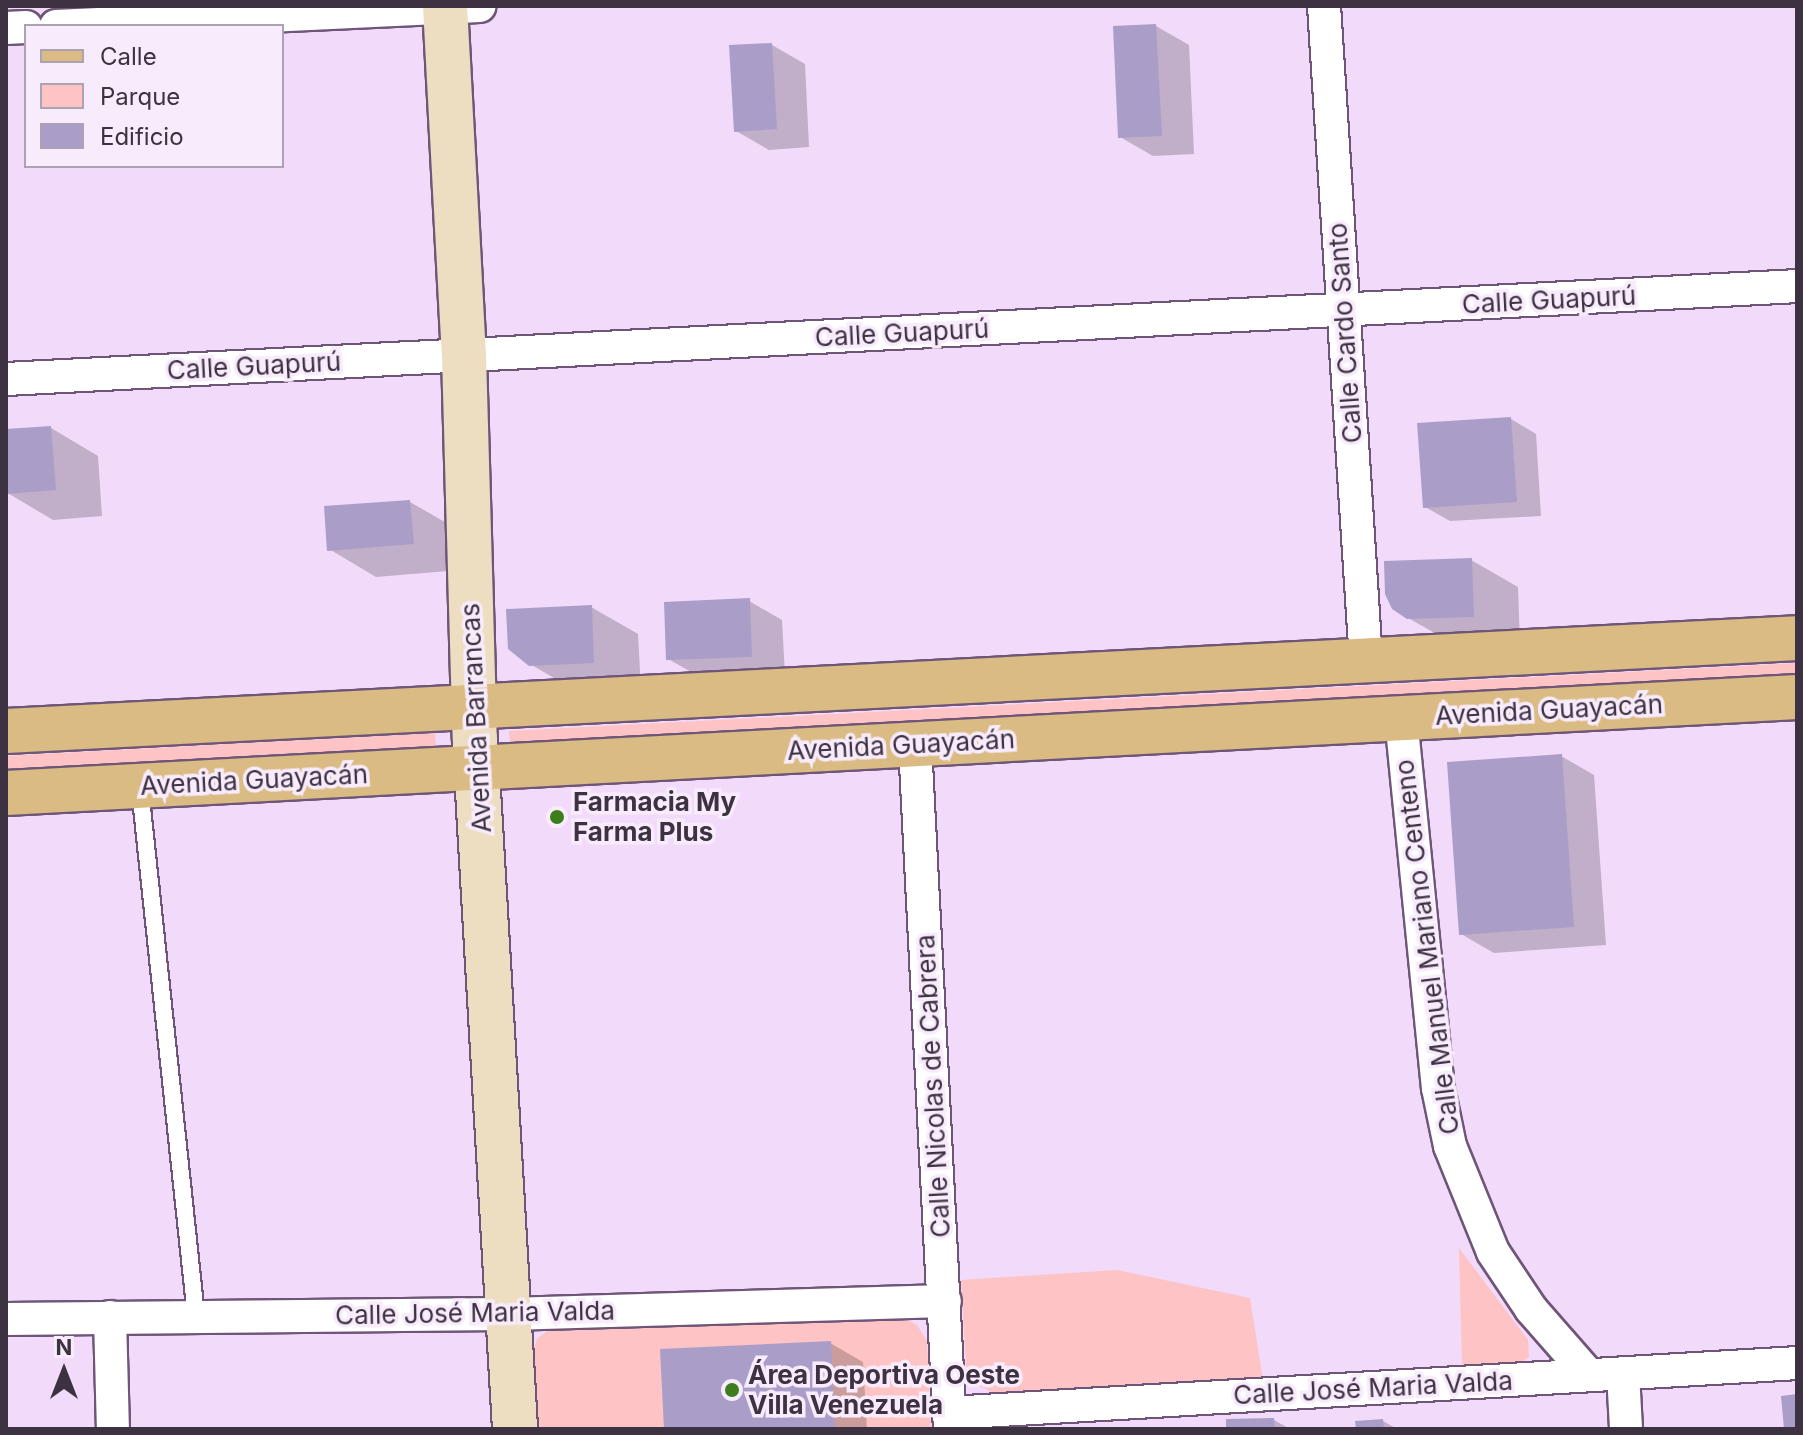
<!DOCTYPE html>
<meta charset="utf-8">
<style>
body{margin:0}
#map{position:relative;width:1803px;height:1435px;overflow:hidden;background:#f2dafa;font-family:Inter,sans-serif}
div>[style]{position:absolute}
.green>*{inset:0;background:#fec3c4}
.shadow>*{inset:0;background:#0003}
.building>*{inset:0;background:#aa9ec9}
.roads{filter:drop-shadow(2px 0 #6f5678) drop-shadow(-2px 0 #6f5678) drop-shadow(0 2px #6f5678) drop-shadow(0 -2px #6f5678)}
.lane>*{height:16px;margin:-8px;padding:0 8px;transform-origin:8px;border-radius:8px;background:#fff}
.street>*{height:32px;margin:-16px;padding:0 16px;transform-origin:16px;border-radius:16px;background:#fff}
.secondary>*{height:44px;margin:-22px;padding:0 22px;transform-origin:22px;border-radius:22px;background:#edddc1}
.primary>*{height:44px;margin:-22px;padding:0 22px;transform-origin:22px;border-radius:22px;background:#dabb83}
.dots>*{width:22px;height:22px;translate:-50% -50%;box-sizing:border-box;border:4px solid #f8ecfc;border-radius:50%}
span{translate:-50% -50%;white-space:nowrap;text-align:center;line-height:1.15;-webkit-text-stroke:7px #f8ecfc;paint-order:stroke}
.street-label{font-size:26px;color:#3d3241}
.poi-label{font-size:26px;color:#3d3241;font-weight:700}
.left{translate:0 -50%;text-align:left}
.frame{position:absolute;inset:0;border:8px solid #3d3241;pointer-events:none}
.legend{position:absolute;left:24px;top:24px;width:260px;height:144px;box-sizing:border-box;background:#f8ecfc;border:2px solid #ada2b1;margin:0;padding:10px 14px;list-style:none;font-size:24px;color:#3d3241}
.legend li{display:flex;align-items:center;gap:16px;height:40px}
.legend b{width:40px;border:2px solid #ada2b1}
.north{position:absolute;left:24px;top:1331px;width:80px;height:80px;-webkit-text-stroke:6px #f8ecfc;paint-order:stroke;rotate:0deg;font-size:22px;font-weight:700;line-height:32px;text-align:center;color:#3d3241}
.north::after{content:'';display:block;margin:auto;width:28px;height:36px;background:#3d3241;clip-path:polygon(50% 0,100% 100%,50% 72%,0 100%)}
</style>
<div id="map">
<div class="green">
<div style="clip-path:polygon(1797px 663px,1797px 677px,510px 746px,509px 731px)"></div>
<div style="clip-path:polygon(435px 733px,436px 746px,6px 769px,6px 756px)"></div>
<div style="clip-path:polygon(1459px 1248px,1528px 1340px,1529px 1357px,1520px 1363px,1462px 1365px)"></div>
<div style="clip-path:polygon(1117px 1270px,1250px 1298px,1263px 1380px,994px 1393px,967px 1380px,961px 1280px)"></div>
<div style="clip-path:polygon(907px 1320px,917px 1325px,927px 1341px,931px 1429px,536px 1429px,533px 1351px,537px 1339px,552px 1327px)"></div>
</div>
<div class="shadow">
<div style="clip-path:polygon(1156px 26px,1189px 45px,1194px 154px,1153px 156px,1120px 137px)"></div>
<div style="clip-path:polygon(772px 45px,805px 64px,809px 147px,769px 150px,736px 131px)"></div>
<div style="clip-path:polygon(1511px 419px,1536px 434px,1541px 516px,1450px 521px,1425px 507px)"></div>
<div style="clip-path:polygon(51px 428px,98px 456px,102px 516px,53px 520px,6px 492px,6px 431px)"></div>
<div style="clip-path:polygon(410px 502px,457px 529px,460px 570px,376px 577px,329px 549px)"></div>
<div style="clip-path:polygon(1471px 560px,1518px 587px,1520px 643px,1456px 645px,1408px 618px)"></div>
<div style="clip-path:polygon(749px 601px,782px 620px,785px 675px,702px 678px,668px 659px)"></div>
<div style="clip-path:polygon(591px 607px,638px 634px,641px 689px,578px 692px,530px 664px)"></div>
<div style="clip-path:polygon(1561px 756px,1594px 775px,1606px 945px,1494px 953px,1461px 934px)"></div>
<div style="clip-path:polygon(830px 1343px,863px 1362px,867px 1429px,666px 1429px)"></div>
<div style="clip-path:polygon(1274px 1420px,1290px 1429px,1228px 1429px)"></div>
<div style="clip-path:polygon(1383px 1421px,1397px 1429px,1358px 1429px)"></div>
</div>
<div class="building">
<div style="clip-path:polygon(1156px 24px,1162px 136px,1118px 138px,1113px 26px)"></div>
<div style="clip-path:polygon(772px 43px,777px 129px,734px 132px,729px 45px)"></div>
<div style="clip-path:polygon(1511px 417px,1517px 502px,1423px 508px,1417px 423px)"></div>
<div style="clip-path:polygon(51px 426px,56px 490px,6px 494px,6px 429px)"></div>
<div style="clip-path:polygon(410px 500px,414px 544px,327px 551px,324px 506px)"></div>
<div style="clip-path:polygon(1472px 558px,1474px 617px,1407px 619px,1392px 609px,1385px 594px,1384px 561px)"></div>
<div style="clip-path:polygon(750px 598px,752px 657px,666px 660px,664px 602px)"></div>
<div style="clip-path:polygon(592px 605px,594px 663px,529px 666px,508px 649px,506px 609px)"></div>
<div style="clip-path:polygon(1562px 754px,1574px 927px,1459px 935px,1447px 762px)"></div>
<div style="clip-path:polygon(831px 1341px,835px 1429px,664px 1429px,660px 1349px)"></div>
<div style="clip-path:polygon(1797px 1394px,1797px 1429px,1784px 1429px,1781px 1396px)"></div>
<div style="clip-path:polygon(1274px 1418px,1275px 1429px,1226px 1429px,1226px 1419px)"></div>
<div style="clip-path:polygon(1383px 1419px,1384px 1429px,1356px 1429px,1355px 1421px)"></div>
</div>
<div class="roads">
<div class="lane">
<div style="left:140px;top:789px;width:530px;rotate:83.93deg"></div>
</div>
<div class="street">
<div style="left:1324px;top:6px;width:655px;rotate:86.33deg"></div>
<div style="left:56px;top:26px;width:424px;rotate:-2.7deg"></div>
<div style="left:6px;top:28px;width:20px;rotate:-3deg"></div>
<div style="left:6px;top:379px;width:1793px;rotate:-2.97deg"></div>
<div style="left:1401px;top:718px;width:372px;rotate:84.3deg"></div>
<div style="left:1438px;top:1088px;width:59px;rotate:78.3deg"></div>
<div style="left:1450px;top:1146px;width:114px;rotate:67.9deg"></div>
<div style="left:1493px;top:1252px;width:69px;rotate:56.3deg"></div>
<div style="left:1531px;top:1309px;width:86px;rotate:48.8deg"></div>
<div style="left:915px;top:744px;width:686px;rotate:87.08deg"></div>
<div style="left:110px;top:1317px;width:112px;rotate:88.5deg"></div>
<div style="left:6px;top:1319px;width:503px;rotate:-0.57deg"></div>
<div style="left:509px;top:1314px;width:436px;rotate:-1.7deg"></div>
<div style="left:1623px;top:1373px;width:56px;rotate:86.9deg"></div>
<div style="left:949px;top:1413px;width:849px;rotate:-3.37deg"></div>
</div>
<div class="secondary">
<div style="left:445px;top:6px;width:350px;rotate:86.9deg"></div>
<div style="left:464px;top:355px;width:384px;rotate:88.4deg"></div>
<div style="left:475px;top:739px;width:691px;rotate:86.68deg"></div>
</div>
<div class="primary">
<div style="left:6px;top:731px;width:1793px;rotate:-2.97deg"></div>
<div style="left:6px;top:793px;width:1794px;rotate:-3.07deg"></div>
</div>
</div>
<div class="dots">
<div style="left:557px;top:817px;background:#3d7d1c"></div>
<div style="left:732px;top:1390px;background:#3d7d1c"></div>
</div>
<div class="street-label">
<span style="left:1549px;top:300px;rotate:-3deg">Calle Guapurú</span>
<span style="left:902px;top:333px;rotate:-3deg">Calle Guapurú</span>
<span style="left:1345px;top:333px;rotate:-94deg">Calle Cardo Santo</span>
<span style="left:254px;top:366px;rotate:-3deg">Calle Guapurú</span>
<span style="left:1549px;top:710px;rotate:-3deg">Avenida Guayacán</span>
<span style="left:476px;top:718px;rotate:-93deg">Avenida Barrancas</span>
<span style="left:901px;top:745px;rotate:-3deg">Avenida Guayacán</span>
<span style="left:254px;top:780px;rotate:-3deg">Avenida Guayacán</span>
<span style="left:1427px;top:947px;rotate:-97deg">Calle Manuel Mariano Centeno</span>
<span style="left:933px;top:1086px;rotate:-93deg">Calle Nicolas de Cabrera</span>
<span style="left:475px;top:1313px;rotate:-1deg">Calle José Maria Valda</span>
<span style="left:1373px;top:1388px;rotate:-3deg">Calle José Maria Valda</span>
</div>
<div class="poi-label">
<span class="left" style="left:573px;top:817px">Farmacia My<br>Farma Plus</span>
<span class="left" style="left:748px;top:1390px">Área Deportiva Oeste<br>Villa Venezuela</span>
</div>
<div class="frame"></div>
<ul class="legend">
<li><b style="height:10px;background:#dabb83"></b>Calle</li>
<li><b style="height:22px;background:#fec3c4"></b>Parque</li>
<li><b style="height:22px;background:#aa9ec9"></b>Edificio</li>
</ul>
<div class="north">N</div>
</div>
